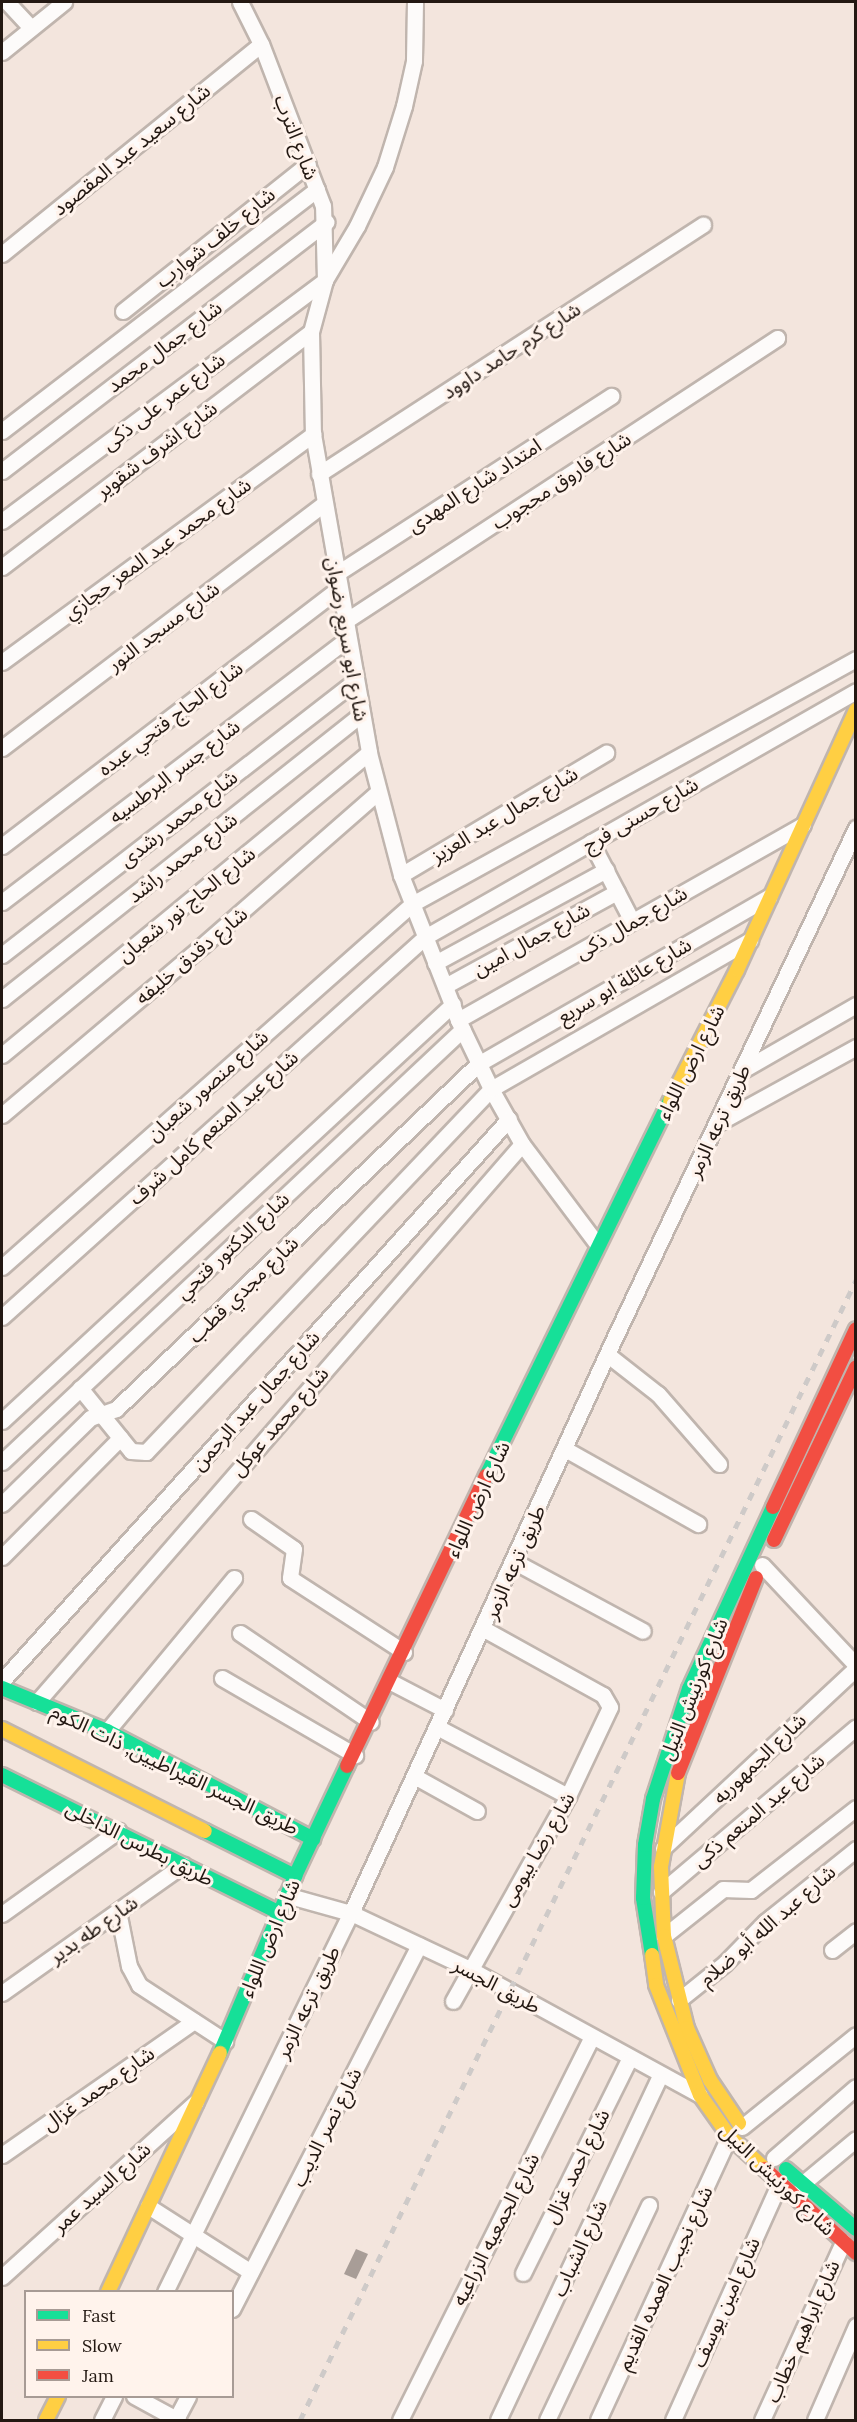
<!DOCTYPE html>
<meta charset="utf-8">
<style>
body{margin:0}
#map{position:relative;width:857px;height:2422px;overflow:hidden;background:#f3e5dd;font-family:Lora,"Noto Sans Arabic",serif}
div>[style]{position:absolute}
.building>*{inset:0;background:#a89d97}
.roads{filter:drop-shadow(2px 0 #c0b5ae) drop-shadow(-2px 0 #c0b5ae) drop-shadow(0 2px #c0b5ae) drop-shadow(0 -2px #c0b5ae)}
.street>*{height:15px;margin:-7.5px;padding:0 7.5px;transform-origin:7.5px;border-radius:7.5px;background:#fdfbfa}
.fast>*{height:14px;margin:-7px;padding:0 7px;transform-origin:7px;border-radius:7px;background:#16e098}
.slow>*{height:14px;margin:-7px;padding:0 7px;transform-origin:7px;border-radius:7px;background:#ffcf43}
.jam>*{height:14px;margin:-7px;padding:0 7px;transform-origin:7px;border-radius:7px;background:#f24e42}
.rail>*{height:4.5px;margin-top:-2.25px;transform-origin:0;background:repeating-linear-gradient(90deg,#cecac8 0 8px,transparent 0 16px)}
span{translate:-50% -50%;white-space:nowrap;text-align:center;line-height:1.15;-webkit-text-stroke:6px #fff3ec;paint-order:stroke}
.street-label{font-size:20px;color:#231812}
.frame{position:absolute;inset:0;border:3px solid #231812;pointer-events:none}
.legend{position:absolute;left:24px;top:2290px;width:210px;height:108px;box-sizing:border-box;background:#fff3ec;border:2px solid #a79b95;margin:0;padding:8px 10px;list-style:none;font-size:18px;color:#231812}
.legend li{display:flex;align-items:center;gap:12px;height:30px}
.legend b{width:30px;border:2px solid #a79b95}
</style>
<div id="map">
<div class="building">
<div style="clip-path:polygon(356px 2249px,368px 2254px,356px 2279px,344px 2274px)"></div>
</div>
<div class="roads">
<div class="street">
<div style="left:7px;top:2px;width:35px;rotate:47deg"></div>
<div style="left:415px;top:2px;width:59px;rotate:91deg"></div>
<div style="left:414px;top:61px;width:46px;rotate:102.5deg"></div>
<div style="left:404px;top:106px;width:64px;rotate:107.3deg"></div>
<div style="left:385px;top:167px;width:65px;rotate:115.4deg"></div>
<div style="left:357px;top:226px;width:63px;rotate:120.7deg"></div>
<div style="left:325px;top:280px;width:54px;rotate:105.1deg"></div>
<div style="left:311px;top:332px;width:102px;rotate:88.9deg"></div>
<div style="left:313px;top:434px;width:324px;rotate:80deg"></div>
<div style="left:369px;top:753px;width:126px;rotate:75.3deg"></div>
<div style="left:401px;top:875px;width:156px;rotate:68.5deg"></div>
<div style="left:458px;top:1020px;width:76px;rotate:64.4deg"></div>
<div style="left:491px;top:1089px;width:63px;rotate:60.6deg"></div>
<div style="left:522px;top:1144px;width:125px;rotate:53.1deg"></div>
<div style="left:2px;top:52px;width:80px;rotate:-38.9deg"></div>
<div style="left:2px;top:254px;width:333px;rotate:-39deg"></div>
<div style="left:123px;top:311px;width:236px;rotate:-38.5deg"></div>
<div style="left:2px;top:431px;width:397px;rotate:-37.5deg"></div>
<div style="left:2px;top:471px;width:409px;rotate:-37.5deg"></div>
<div style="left:319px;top:474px;width:458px;rotate:-33deg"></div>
<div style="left:2px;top:521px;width:403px;rotate:-36.7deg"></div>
<div style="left:325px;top:280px;width:74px;rotate:-91.5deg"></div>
<div style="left:323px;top:206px;width:173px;rotate:-110.9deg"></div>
<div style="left:261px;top:44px;width:47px;rotate:-116.6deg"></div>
<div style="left:2px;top:567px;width:388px;rotate:-37.3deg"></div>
<div style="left:336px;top:574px;width:328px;rotate:-32.9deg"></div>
<div style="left:344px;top:622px;width:518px;rotate:-33.26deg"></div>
<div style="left:2px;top:662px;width:386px;rotate:-36.2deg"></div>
<div style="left:2px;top:748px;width:404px;rotate:-37.2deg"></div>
<div style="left:591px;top:842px;width:89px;rotate:62.6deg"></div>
<div style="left:2px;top:846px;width:423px;rotate:-37.4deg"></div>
<div style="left:401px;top:875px;width:239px;rotate:-30.8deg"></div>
<div style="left:2px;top:902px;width:434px;rotate:-37.3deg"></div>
<div style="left:2px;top:955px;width:447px;rotate:-37.8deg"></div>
<div style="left:435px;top:963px;width:195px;rotate:-28.5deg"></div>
<div style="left:445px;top:986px;width:196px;rotate:-28.7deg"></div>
<div style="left:2px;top:999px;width:459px;rotate:-38.4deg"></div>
<div style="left:458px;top:1020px;width:396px;rotate:-29.5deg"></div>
<div style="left:2px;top:1055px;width:475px;rotate:-39.5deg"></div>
<div style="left:741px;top:1071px;width:133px;rotate:-29.9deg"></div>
<div style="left:2px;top:1115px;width:262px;rotate:-40.2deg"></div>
<div style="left:202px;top:946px;width:234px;rotate:-41.2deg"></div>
<div style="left:718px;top:1123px;width:158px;rotate:-28.8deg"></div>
<div style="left:2px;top:1267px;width:548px;rotate:-41.52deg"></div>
<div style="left:412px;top:904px;width:507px;rotate:-28.89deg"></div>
<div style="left:2px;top:1317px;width:569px;rotate:-41.93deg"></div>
<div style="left:425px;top:937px;width:496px;rotate:-29.7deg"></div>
<div style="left:608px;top:1355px;width:63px;rotate:38deg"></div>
<div style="left:658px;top:1394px;width:93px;rotate:48.9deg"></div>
<div style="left:80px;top:1388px;width:81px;rotate:51deg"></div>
<div style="left:131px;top:1451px;width:15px;rotate:4deg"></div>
<div style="left:146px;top:1452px;width:501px;rotate:-46.46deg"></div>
<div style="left:491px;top:1089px;width:299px;rotate:-29.9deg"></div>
<div style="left:2px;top:1421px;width:614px;rotate:-42.76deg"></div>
<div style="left:565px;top:1449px;width:153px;rotate:29.4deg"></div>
<div style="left:2px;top:1462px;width:632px;rotate:-43.21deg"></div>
<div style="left:2px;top:1504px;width:123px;rotate:-44.3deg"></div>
<div style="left:90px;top:1418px;width:28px;rotate:-19deg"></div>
<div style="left:116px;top:1409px;width:500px;rotate:-43.62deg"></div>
<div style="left:478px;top:1064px;width:336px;rotate:-29.9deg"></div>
<div style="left:251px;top:1519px;width:52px;rotate:34.9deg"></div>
<div style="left:294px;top:1549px;width:29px;rotate:98deg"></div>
<div style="left:290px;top:1578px;width:136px;rotate:33deg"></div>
<div style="left:2px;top:1557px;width:168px;rotate:-45.2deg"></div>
<div style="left:515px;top:1562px;width:145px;rotate:28.3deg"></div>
<div style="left:762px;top:1565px;width:137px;rotate:46.8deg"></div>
<div style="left:240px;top:1633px;width:158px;rotate:34.2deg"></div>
<div style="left:222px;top:1678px;width:154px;rotate:30.1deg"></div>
<div style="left:2px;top:1681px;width:757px;rotate:-47.95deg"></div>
<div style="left:391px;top:1682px;width:61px;rotate:27.4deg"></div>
<div style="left:37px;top:1702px;width:739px;rotate:-49deg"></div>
<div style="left:437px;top:1727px;width:148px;rotate:27.8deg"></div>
<div style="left:107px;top:1731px;width:199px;rotate:-50.3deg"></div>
<div style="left:414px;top:1776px;width:72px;rotate:29.1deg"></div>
<div style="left:663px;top:1848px;width:264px;rotate:-43deg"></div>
<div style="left:661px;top:1892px;width:255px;rotate:-40.2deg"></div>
<div style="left:286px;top:1895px;width:67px;rotate:15.5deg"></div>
<div style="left:351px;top:1913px;width:129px;rotate:25.2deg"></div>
<div style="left:468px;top:1968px;width:264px;rotate:28.7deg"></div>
<div style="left:118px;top:1911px;width:56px;rotate:78.7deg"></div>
<div style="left:129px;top:1966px;width:21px;rotate:62deg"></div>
<div style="left:139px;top:1985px;width:103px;rotate:33.1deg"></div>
<div style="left:2px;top:1914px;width:143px;rotate:-35.6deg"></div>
<div style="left:664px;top:1936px;width:75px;rotate:-38.5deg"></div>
<div style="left:723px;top:1889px;width:28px;rotate:2deg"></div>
<div style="left:751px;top:1890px;width:133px;rotate:-38deg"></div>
<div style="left:832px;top:1950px;width:31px;rotate:-38deg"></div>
<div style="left:2px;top:1993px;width:222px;rotate:-35.3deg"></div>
<div style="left:679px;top:2000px;width:59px;rotate:-38.8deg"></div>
<div style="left:725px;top:1963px;width:57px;rotate:-45.7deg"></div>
<div style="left:765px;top:1922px;width:117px;rotate:-38.7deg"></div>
<div style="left:453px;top:2001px;width:235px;rotate:-60.7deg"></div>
<div style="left:568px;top:1796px;width:98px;rotate:-64.7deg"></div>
<div style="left:610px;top:1707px;width:14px;rotate:-120deg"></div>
<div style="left:603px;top:1695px;width:136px;rotate:-151deg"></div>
<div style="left:742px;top:2127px;width:146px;rotate:-38.9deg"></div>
<div style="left:2px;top:2155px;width:234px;rotate:-34.9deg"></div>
<div style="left:774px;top:2158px;width:108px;rotate:-40.9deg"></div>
<div style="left:802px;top:2184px;width:70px;rotate:-39.8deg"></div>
<div style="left:148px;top:2206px;width:122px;rotate:32.7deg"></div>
<div style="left:523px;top:2273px;width:239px;rotate:-63.6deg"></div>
<div style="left:2px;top:2277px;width:261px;rotate:-42.1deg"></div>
<div style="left:165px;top:2292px;width:422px;rotate:-63.9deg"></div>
<div style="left:351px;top:1913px;width:629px;rotate:-65.39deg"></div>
<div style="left:613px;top:1341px;width:568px;rotate:-64.65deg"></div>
<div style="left:232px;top:2309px;width:409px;rotate:-62.8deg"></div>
<div style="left:134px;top:2396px;width:50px;rotate:28.6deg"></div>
<div style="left:176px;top:2419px;width:26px;rotate:-62deg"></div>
<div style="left:102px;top:2420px;width:27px;rotate:-63deg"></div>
<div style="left:400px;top:2420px;width:427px;rotate:-63.4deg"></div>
<div style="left:498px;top:2420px;width:380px;rotate:-64.8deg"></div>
<div style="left:547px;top:2420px;width:238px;rotate:-64.6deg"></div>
<div style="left:598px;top:2420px;width:313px;rotate:-65.2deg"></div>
<div style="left:673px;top:2420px;width:259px;rotate:-65.8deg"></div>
<div style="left:762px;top:2420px;width:196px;rotate:-65.5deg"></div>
<div style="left:815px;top:2420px;width:103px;rotate:-66.4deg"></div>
</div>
<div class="fast">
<div style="left:486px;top:1476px;width:418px;rotate:-63.9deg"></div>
<div style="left:2px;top:1688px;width:113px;rotate:22.3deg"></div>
<div style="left:107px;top:1731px;width:233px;rotate:27.6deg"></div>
<div style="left:2px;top:1775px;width:308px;rotate:26.4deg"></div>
<div style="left:205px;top:1831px;width:101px;rotate:26.6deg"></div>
<div style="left:652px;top:1955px;width:58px;rotate:-99deg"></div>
<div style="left:643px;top:1898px;width:53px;rotate:-87.8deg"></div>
<div style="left:645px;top:1845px;width:47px;rotate:-80.1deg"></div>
<div style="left:653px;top:1799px;width:116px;rotate:-71.9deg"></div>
<div style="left:689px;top:1689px;width:200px;rotate:-65.2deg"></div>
<div style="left:220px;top:2053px;width:192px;rotate:-67deg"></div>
<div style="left:295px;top:1876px;width:122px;rotate:-64.7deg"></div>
<div style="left:786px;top:2169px;width:92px;rotate:40.6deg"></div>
</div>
<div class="slow">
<div style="left:670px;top:1101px;width:147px;rotate:-62.9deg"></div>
<div style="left:737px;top:970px;width:286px;rotate:-65.4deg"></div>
<div style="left:2px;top:1729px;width:227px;rotate:26.7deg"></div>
<div style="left:678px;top:1773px;width:96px;rotate:100.3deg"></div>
<div style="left:661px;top:1867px;width:69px;rotate:87.5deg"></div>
<div style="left:664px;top:1936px;width:95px;rotate:76deg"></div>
<div style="left:687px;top:2028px;width:57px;rotate:66.1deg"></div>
<div style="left:710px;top:2080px;width:52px;rotate:56deg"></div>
<div style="left:652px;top:1955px;width:30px;rotate:82deg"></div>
<div style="left:656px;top:1985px;width:118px;rotate:68.2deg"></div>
<div style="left:700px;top:2095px;width:50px;rotate:54.7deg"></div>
<div style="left:729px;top:2136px;width:49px;rotate:42.5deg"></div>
<div style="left:108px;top:2292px;width:264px;rotate:-64.9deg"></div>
<div style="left:46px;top:2420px;width:27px;rotate:-63deg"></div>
</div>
<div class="jam">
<div style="left:773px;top:1507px;width:196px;rotate:-65deg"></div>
<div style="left:774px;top:1540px;width:191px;rotate:-64.6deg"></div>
<div style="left:347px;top:1766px;width:322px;rotate:-64.4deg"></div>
<div style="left:678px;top:1773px;width:210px;rotate:-68.2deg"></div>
<div style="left:765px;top:2169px;width:124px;rotate:42.7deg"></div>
</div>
</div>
<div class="rail">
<div style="left:300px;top:2420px;width:1268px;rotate:-64deg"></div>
</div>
<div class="street-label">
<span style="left:297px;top:137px;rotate:69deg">شارع الترب</span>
<span style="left:131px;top:149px;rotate:-39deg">شارع سعيد عبد المقصود</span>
<span style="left:215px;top:237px;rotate:-39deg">شارع خلف شوارب</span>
<span style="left:164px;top:346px;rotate:-37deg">شارع جمال محمد</span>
<span style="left:511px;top:350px;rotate:-33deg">شارع كرم حامد داوود</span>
<span style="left:163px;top:401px;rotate:-37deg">شارع عمر على ذكى</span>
<span style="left:156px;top:449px;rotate:-37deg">شارع اشرف شقوير</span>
<span style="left:561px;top:480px;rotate:-33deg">شارع فاروق محجوب</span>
<span style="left:474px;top:485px;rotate:-33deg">امتداد شارع المهدى</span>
<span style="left:157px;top:548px;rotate:-36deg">شارع محمد عبد المعز حجازي</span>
<span style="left:163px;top:626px;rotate:-37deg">شارع مسجد النور</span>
<span style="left:348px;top:639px;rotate:80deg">شارع ابو سريع رضوان</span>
<span style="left:170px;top:718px;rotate:-37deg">شارع الحاج فتحي عبده</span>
<span style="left:174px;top:771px;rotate:-37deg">شارع جسر البرطسيه</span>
<span style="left:504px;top:814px;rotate:-31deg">شارع جمال عبد العزيز</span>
<span style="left:640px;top:814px;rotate:-30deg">شارع حسنى فرج</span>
<span style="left:178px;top:818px;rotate:-38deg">شارع محمد رشدى</span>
<span style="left:182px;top:857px;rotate:-38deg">شارع محمد راشد</span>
<span style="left:186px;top:904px;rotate:-39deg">شارع الحاج نور شعبان</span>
<span style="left:631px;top:922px;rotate:-30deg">شارع جمال ذكى</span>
<span style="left:531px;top:939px;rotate:-29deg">شارع جمال امين</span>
<span style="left:191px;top:955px;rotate:-40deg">شارع دقدق خليفه</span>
<span style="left:624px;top:980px;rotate:-30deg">شارع عائلة ابو سريع</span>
<span style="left:690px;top:1062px;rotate:-63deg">شارع ارض اللواء</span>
<span style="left:207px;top:1085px;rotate:-42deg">شارع منصور شعبان</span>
<span style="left:718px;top:1121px;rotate:-65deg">طريق ترعه الزمر</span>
<span style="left:213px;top:1127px;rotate:-42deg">شارع عبد المنعم كامل شرف</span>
<span style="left:232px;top:1245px;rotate:-43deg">شارع الدكتور فتحي</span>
<span style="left:243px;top:1289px;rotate:-44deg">شارع مجدي قطب</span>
<span style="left:255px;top:1400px;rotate:-48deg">شارع جمال عبد الرحمن</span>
<span style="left:279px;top:1421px;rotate:-49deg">شارع محمد عوكل</span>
<span style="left:477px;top:1499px;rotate:-65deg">شارع ارض اللواء</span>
<span style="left:514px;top:1562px;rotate:-66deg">طريق ترعه الزمر</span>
<span style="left:693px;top:1689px;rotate:-68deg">شارع كورنيش النيل</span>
<span style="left:759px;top:1758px;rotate:-44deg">شارع الجمهوريه</span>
<span style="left:175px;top:1769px;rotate:26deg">طريق الجسر القيراطيين, ذات الكوم</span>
<span style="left:758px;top:1810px;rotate:-40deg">شارع عبد المنعم ذكى</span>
<span style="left:140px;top:1843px;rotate:27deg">طريق بطرس الداخلى</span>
<span style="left:537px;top:1849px;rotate:-60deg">شارع رضا بيومى</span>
<span style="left:767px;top:1925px;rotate:-41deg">شارع عبد الله أبو ضلام</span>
<span style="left:93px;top:1929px;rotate:-35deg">شارع طه بدير</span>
<span style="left:269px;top:1938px;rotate:-67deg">شارع ارض اللواء</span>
<span style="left:497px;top:1985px;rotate:28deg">طريق الجسر</span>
<span style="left:307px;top:2002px;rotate:-64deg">طريق ترعه الزمر</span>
<span style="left:98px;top:2088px;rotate:-35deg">شارع محمد غزال</span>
<span style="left:326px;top:2127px;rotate:-63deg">شارع نصر الديب</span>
<span style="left:576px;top:2166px;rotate:-64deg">شارع احمد غزال</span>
<span style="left:778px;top:2179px;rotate:44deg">شارع كورنيش النيل</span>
<span style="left:101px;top:2187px;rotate:-42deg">شارع السيد عمر</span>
<span style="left:495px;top:2229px;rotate:-63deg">شارع الجمعيه الزراعيه</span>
<span style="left:579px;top:2248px;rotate:-65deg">شارع الشباب</span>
<span style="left:664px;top:2278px;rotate:-65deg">شارع نجيب العمده القديم</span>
<span style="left:725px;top:2302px;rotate:-66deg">شارع امين يوسف</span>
<span style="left:802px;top:2331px;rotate:-66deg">شارع ابراهيم خطاب</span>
</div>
<div class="frame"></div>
<ul class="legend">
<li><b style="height:8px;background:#16e098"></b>Fast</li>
<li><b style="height:8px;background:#ffcf43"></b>Slow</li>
<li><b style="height:8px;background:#f24e42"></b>Jam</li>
</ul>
</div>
